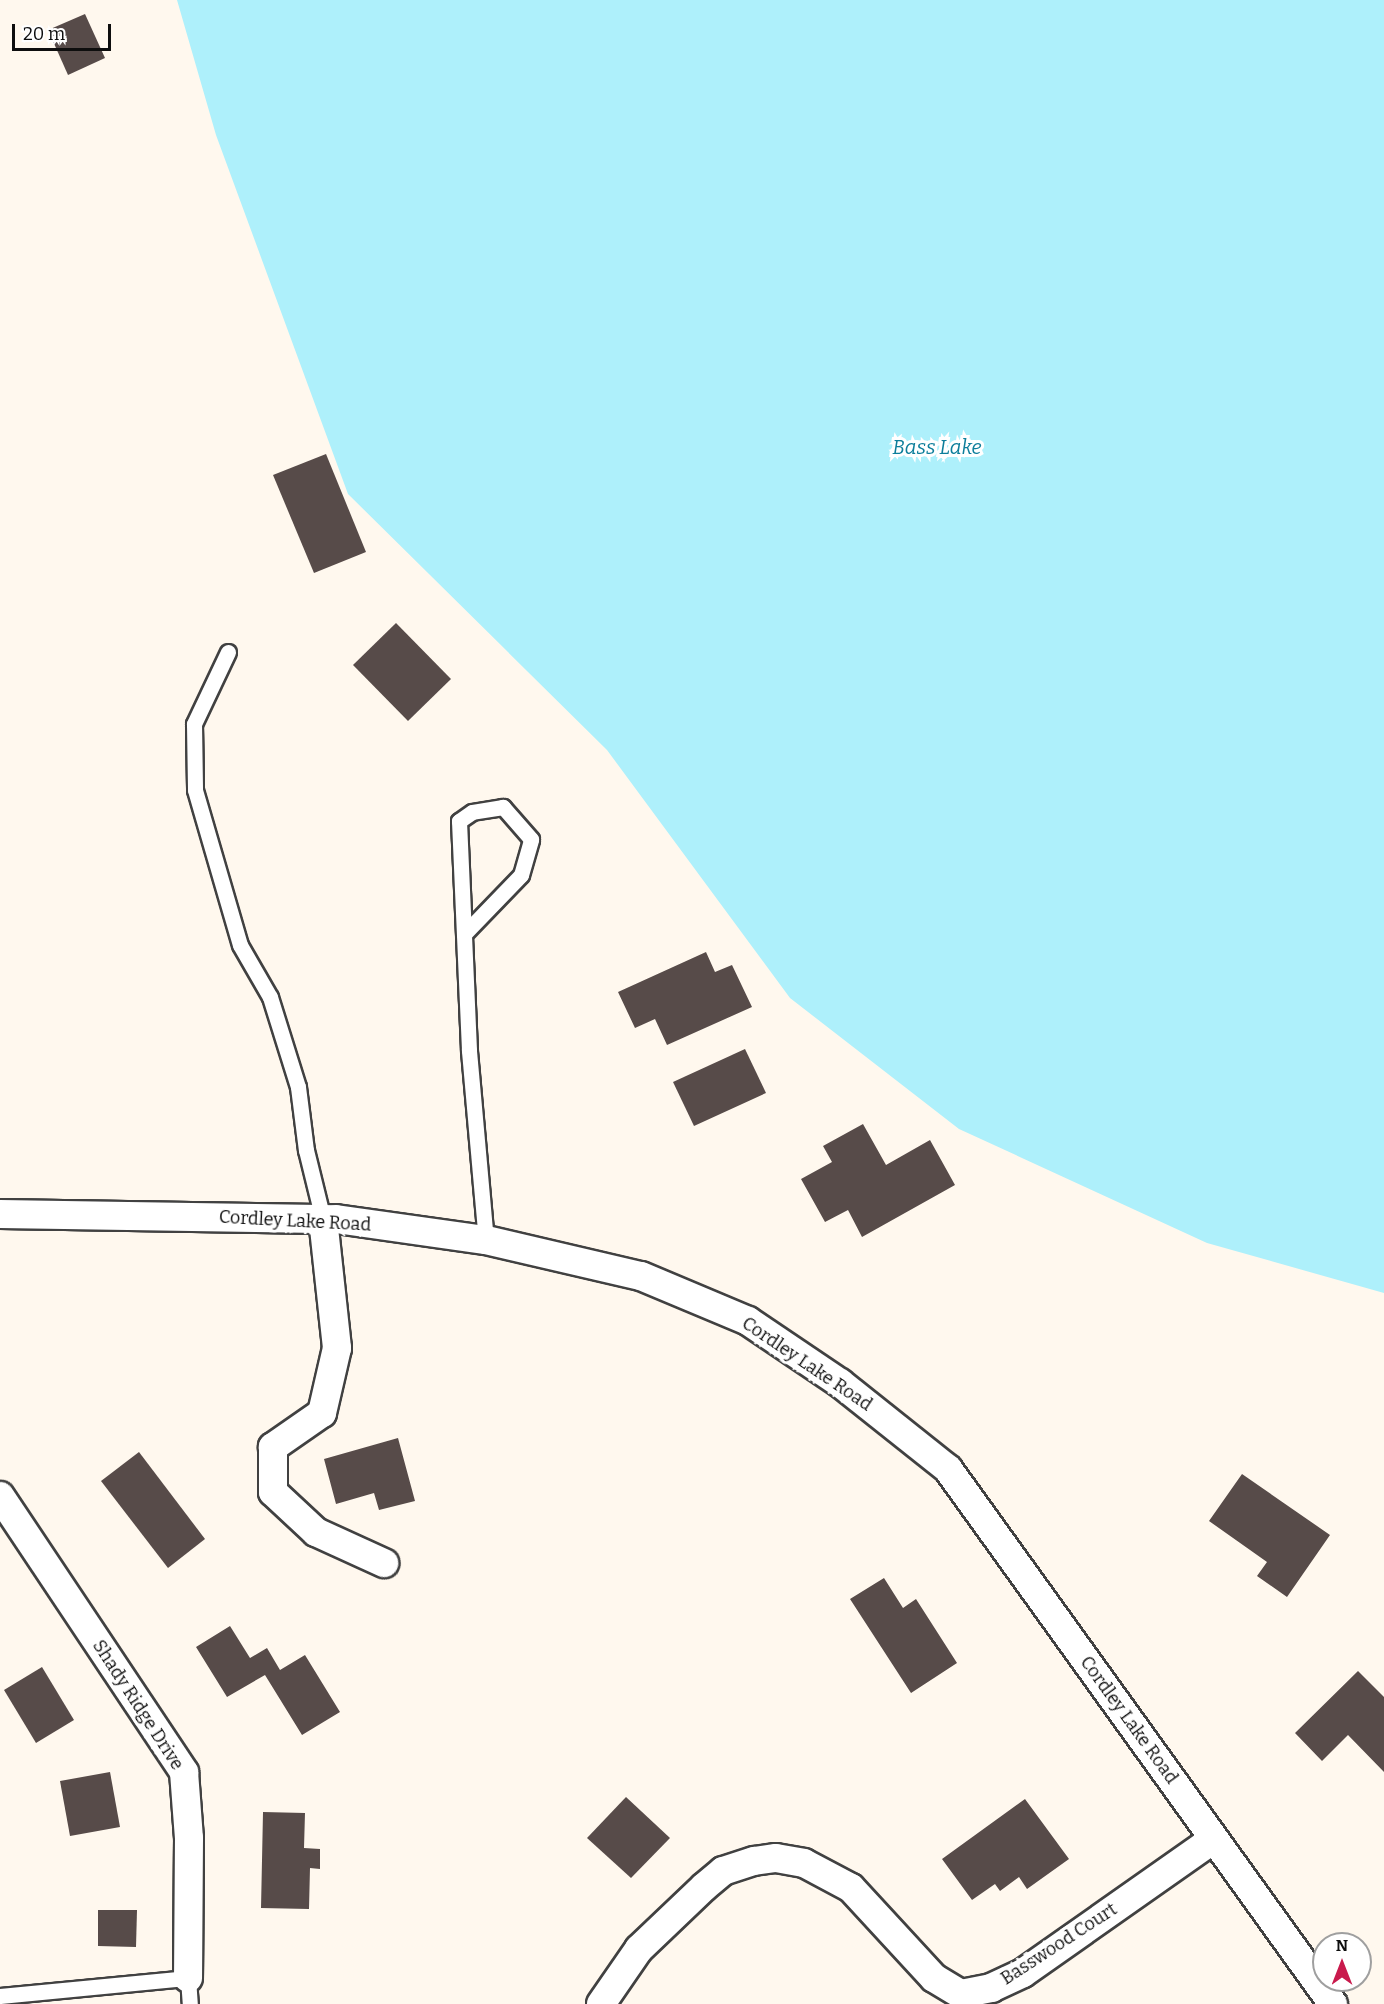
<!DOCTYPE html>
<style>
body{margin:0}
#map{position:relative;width:1384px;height:2004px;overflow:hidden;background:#fff8ee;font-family:Bitter,serif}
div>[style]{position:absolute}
.water>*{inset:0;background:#aef0fb}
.building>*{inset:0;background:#574b49}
.roads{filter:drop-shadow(2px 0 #414141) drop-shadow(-2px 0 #414141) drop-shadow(0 2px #414141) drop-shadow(0 -2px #414141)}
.lane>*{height:15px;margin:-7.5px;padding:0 7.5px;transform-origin:7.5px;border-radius:7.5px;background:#fff}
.street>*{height:28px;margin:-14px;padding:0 14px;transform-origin:14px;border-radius:14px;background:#fff}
span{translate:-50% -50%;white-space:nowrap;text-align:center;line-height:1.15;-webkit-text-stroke:6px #fff;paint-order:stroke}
.street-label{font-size:18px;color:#0e0e0e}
.water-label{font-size:20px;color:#0d7e9b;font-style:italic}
.north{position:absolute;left:1312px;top:1932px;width:60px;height:60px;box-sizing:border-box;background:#fff;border:2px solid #9f9f9f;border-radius:50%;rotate:0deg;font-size:16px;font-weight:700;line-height:24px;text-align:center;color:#0e0e0e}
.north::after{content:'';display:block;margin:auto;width:21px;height:27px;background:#c91a4c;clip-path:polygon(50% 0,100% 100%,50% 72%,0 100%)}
.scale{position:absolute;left:12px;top:24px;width:99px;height:27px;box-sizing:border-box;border:3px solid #0e0e0e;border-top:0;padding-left:8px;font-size:18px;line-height:21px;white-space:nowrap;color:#0e0e0e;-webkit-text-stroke:4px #fff;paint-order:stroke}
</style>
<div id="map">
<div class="water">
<div style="clip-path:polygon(177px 0,1384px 0,1384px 1293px,1207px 1243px,959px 1129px,790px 998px,607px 750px,348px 494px,216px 135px)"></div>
</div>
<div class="building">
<div style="clip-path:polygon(85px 14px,105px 58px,68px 75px,48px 30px)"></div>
<div style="clip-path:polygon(326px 454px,366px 552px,314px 573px,273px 475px)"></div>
<div style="clip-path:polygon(396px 623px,451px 679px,408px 721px,353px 665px)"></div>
<div style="clip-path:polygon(706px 952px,715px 972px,732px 965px,752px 1007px,667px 1045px,655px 1019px,635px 1028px,618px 992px)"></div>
<div style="clip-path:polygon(745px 1049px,766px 1093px,694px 1126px,673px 1082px)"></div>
<div style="clip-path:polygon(863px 1124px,886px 1165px,930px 1140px,955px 1185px,862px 1237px,848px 1210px,825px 1222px,801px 1179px,832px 1162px,823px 1146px)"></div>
<div style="clip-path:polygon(398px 1438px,415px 1501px,379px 1510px,374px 1493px,336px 1504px,324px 1459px)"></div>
<div style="clip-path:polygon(139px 1452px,205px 1539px,168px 1568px,101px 1481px)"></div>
<div style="clip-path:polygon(1242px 1474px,1330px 1535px,1287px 1597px,1257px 1576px,1267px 1562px,1209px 1521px)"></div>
<div style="clip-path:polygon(884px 1578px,903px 1608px,916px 1599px,957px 1663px,911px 1693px,850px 1599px)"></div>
<div style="clip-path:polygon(230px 1626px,250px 1658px,267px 1648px,280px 1670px,305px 1655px,340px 1712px,302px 1735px,265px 1675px,227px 1697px,196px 1647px)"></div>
<div style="clip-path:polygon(42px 1667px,74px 1720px,36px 1743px,4px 1690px)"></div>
<div style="clip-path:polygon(1358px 1671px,1384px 1697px,1384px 1772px,1348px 1735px,1322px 1761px,1295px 1733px)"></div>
<div style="clip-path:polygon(110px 1772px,120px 1827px,70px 1836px,60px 1781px)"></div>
<div style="clip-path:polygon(626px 1797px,670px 1838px,631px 1878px,587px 1838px)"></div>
<div style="clip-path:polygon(1025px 1799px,1069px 1859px,1027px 1889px,1019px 1877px,1000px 1891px,995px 1884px,972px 1900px,942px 1859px)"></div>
<div style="clip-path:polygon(263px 1812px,305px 1813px,304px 1848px,320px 1849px,320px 1869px,310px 1868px,309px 1909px,261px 1908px)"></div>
<div style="clip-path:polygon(98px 1910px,137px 1910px,136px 1947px,98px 1946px)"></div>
</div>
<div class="roads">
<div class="lane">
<div style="left:228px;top:652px;width:80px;rotate:115.3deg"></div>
<div style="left:194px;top:724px;width:66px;rotate:89.1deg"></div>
<div style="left:195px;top:790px;width:161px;rotate:73.8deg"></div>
<div style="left:240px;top:945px;width:60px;rotate:60deg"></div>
<div style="left:270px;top:997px;width:94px;rotate:72.7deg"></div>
<div style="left:298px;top:1087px;width:64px;rotate:82.8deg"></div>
<div style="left:306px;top:1150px;width:71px;rotate:76.2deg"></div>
<div style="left:464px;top:934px;width:82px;rotate:-46deg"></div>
<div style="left:521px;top:875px;width:37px;rotate:-74deg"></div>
<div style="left:531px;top:839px;width:43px;rotate:-131.2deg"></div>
<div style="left:503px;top:807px;width:31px;rotate:171deg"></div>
<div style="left:472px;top:812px;width:16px;rotate:145deg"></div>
<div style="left:459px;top:821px;width:230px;rotate:87.5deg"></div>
<div style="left:469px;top:1051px;width:190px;rotate:84.9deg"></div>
<div style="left:0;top:1996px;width:189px;rotate:-5.5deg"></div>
<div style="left:188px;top:1978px;width:26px;rotate:86deg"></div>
</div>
<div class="street">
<div style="left:0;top:1214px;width:336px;rotate:0.9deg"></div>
<div style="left:336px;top:1219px;width:151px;rotate:8deg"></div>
<div style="left:486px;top:1240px;width:159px;rotate:13.1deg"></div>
<div style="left:641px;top:1276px;width:116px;rotate:22.8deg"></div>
<div style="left:748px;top:1321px;width:111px;rotate:34deg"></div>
<div style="left:840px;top:1383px;width:138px;rotate:38.5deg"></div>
<div style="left:948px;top:1469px;width:659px;rotate:54.26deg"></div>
<div style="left:323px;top:1219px;width:130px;rotate:83.8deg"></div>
<div style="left:337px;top:1348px;width:67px;rotate:103deg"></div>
<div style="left:322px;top:1413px;width:60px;rotate:145.2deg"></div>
<div style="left:273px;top:1447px;width:45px;rotate:90deg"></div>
<div style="left:273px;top:1492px;width:59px;rotate:42.9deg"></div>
<div style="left:316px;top:1532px;width:75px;rotate:24.5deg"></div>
<div style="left:0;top:1496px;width:332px;rotate:56.3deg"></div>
<div style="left:184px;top:1772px;width:66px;rotate:85.7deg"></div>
<div style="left:189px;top:1838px;width:140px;rotate:90.4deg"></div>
<div style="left:601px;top:2004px;width:67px;rotate:-55.4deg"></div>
<div style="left:639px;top:1949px;width:90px;rotate:-43.6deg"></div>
<div style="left:704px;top:1887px;width:25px;rotate:-40deg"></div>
<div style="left:723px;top:1871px;width:33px;rotate:-18deg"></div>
<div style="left:754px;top:1861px;width:22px;rotate:-8deg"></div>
<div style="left:776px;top:1858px;width:28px;rotate:10deg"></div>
<div style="left:804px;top:1863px;width:53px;rotate:28deg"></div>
<div style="left:851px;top:1888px;width:122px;rotate:47.3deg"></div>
<div style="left:934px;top:1978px;width:31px;rotate:31deg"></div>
<div style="left:961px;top:1994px;width:31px;rotate:-11deg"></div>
<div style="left:991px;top:1988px;width:35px;rotate:-25deg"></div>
<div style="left:1023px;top:1973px;width:233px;rotate:-35.1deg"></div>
</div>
</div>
<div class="street-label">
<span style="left:295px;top:1221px;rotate:3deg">Cordley Lake Road</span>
<span style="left:807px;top:1364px;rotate:34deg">Cordley Lake Road</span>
<span style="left:138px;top:1705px;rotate:57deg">Shady Ridge Drive</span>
<span style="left:1129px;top:1720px;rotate:54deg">Cordley Lake Road</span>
<span style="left:1059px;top:1944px;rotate:-33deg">Basswood Court</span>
</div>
<div class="water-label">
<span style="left:937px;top:447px">Bass Lake</span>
</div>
<div class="north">N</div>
<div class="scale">20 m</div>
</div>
